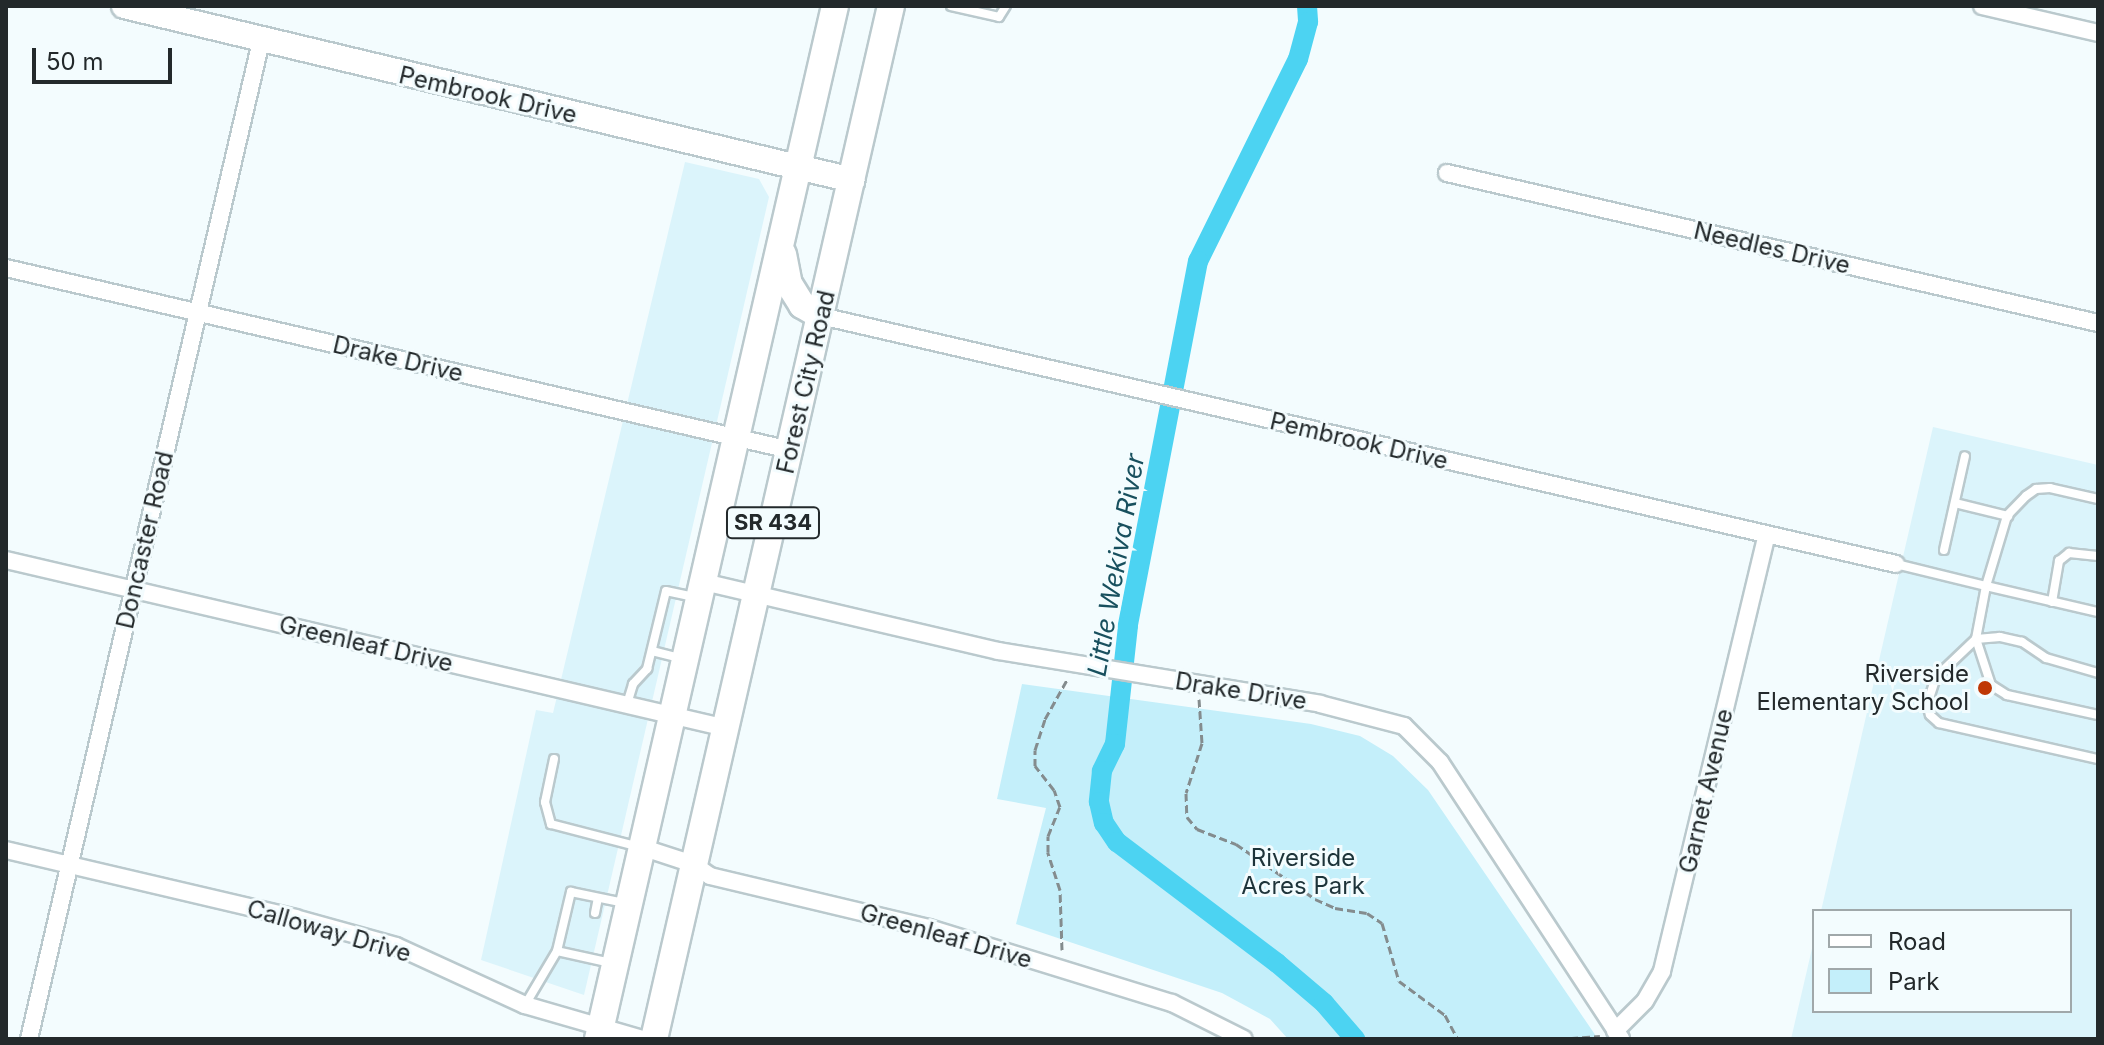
<!DOCTYPE html>
<style>
body{margin:0}
#map{position:relative;width:2104px;height:1045px;overflow:hidden;background:#f3fcfe;font-family:Inter,sans-serif}
div>[style]{position:absolute}
.built>*{inset:0;background:#dbf4fb}
.green>*{inset:0;background:#c4effa}
.canal>*{height:20px;margin:-10px;padding:0 10px;transform-origin:10px;border-radius:10px;background:#4cd3f2}
.path>*{height:3px;margin-top:-1.5px;transform-origin:0;background:repeating-linear-gradient(90deg,#848c8e 0 8px,transparent 0 12px)}
.roads{filter:drop-shadow(2px 0 #bac9cd) drop-shadow(-2px 0 #bac9cd) drop-shadow(0 2px #bac9cd) drop-shadow(0 -2px #bac9cd)}
.lane>*{height:8px;margin:-4px;padding:0 4px;transform-origin:4px;border-radius:4px;background:#fff}
.street>*{height:16px;margin:-8px;padding:0 8px;transform-origin:8px;border-radius:8px;background:#fff}
.secondary>*{height:24px;margin:-12px;padding:0 12px;transform-origin:12px;border-radius:12px;background:#fff}
.primary>*{height:26px;margin:-13px;padding:0 13px;transform-origin:13px;border-radius:13px;background:#fff}
.dots>*{width:22px;height:22px;translate:-50% -50%;box-sizing:border-box;border:4px solid #f3fcfe;border-radius:50%}
span{translate:-50% -50%;white-space:nowrap;text-align:center;line-height:1.15;-webkit-text-stroke:6px #f3fcfe;paint-order:stroke}
.shield-label span{padding:2px 6px;background:#f3fcfe;border:2px solid;border-radius:6px;-webkit-text-stroke-width:0}
.shield-label{font-size:22px;color:#23292b;font-weight:700}
.street-label{font-size:24px;color:#23292b}
.poi-label{font-size:24px;color:#23292b}
.right{translate:-100% -50%;text-align:right}
.park-label{font-size:24px;color:#1d3339}
.water-label{font-size:26px;color:#18505e;font-style:italic}
.frame{position:absolute;inset:0;border:8px solid #23292b;pointer-events:none}
.legend{position:absolute;left:1812px;top:909px;width:260px;height:104px;box-sizing:border-box;background:#f3fcfe;border:2px solid #a0a8aa;margin:0;padding:10px 14px;list-style:none;font-size:24px;color:#23292b}
.legend li{display:flex;align-items:center;gap:16px;height:40px}
.legend b{width:40px;border:2px solid #a0a8aa}
.scale{position:absolute;left:32px;top:48px;width:140px;height:36px;box-sizing:border-box;border:4px solid #23292b;border-top:0;padding-left:10px;font-size:24px;line-height:28px;white-space:nowrap;color:#23292b;-webkit-text-stroke:6px #f3fcfe;paint-order:stroke}
</style>
<div id="map">
<div class="built">
<div style="clip-path:polygon(685px 162px,759px 179px,769px 197px,584px 995px,481px 960px,536px 710px,553px 713px)"></div>
<div style="clip-path:polygon(1933px 427px,2098px 465px,2098px 1039px,1791px 1039px,1814px 940px,1814px 1011px,2070px 1011px,2070px 911px,1821px 911px)"></div>
</div>
<div class="green">
<div style="clip-path:polygon(1022px 684px,1311px 724px,1360px 736px,1393px 756px,1428px 790px,1598px 1039px,1288px 1039px,1270px 1019px,1222px 993px,1016px 924px,1046px 808px,997px 799px)"></div>
</div>
<div class="canal">
<div style="left:1307px;top:6px;width:16px;rotate:86deg"></div>
<div style="left:1308px;top:22px;width:38px;rotate:105deg"></div>
<div style="left:1298px;top:59px;width:225px;rotate:116.3deg"></div>
<div style="left:1198px;top:261px;width:372px;rotate:100.9deg"></div>
<div style="left:1128px;top:626px;width:119px;rotate:96.3deg"></div>
<div style="left:1115px;top:744px;width:30px;rotate:116deg"></div>
<div style="left:1102px;top:771px;width:31px;rotate:96deg"></div>
<div style="left:1099px;top:802px;width:22px;rotate:77deg"></div>
<div style="left:1104px;top:823px;width:23px;rotate:56deg"></div>
<div style="left:1117px;top:842px;width:201px;rotate:37.1deg"></div>
<div style="left:1277px;top:963px;width:62px;rotate:40.4deg"></div>
<div style="left:1324px;top:1003px;width:48px;rotate:49.3deg"></div>
</div>
<div class="path">
<div style="left:1199px;top:699px;width:44px;rotate:86.1deg"></div>
<div style="left:1202px;top:743px;width:52px;rotate:107.7deg"></div>
<div style="left:1186px;top:793px;width:24px;rotate:88deg"></div>
<div style="left:1187px;top:817px;width:16px;rotate:50deg"></div>
<div style="left:1197px;top:829px;width:42px;rotate:21deg"></div>
<div style="left:1236px;top:844px;width:96px;rotate:34.8deg"></div>
<div style="left:1315px;top:899px;width:22px;rotate:24deg"></div>
<div style="left:1335px;top:908px;width:32px;rotate:9deg"></div>
<div style="left:1367px;top:913px;width:18px;rotate:34deg"></div>
<div style="left:1382px;top:923px;width:60px;rotate:73.7deg"></div>
<div style="left:1399px;top:981px;width:57px;rotate:36.5deg"></div>
<div style="left:1445px;top:1015px;width:27px;rotate:62deg"></div>
<div style="left:1062px;top:950px;width:60px;rotate:-91.9deg"></div>
<div style="left:1060px;top:890px;width:40px;rotate:-108deg"></div>
<div style="left:1048px;top:852px;width:16px;rotate:-90deg"></div>
<div style="left:1048px;top:836px;width:31px;rotate:-68deg"></div>
<div style="left:1060px;top:807px;width:18px;rotate:-109deg"></div>
<div style="left:1054px;top:790px;width:31px;rotate:-128deg"></div>
<div style="left:1035px;top:766px;width:16px;rotate:-90deg"></div>
<div style="left:1035px;top:750px;width:33px;rotate:-72deg"></div>
<div style="left:1045px;top:719px;width:47px;rotate:-60.7deg"></div>
<div style="left:1558px;top:1039px;width:42px;rotate:-4.1deg"></div>
</div>
<div class="roads">
<div class="lane">
<div style="left:951px;top:6px;width:49px;rotate:12.9deg"></div>
<div style="left:999px;top:17px;width:13px;rotate:-58deg"></div>
<div style="left:2098px;top:499px;width:49px;rotate:-167.1deg"></div>
<div style="left:2050px;top:488px;width:14px;rotate:176deg"></div>
<div style="left:2036px;top:489px;width:12px;rotate:145deg"></div>
<div style="left:2026px;top:496px;width:28px;rotate:134deg"></div>
<div style="left:2007px;top:516px;width:73px;rotate:106.7deg"></div>
<div style="left:1986px;top:586px;width:115px;rotate:13.1deg"></div>
<div style="left:1955px;top:503px;width:55px;rotate:13.8deg"></div>
<div style="left:1944px;top:550px;width:96px;rotate:-77.4deg"></div>
<div style="left:1896px;top:564px;width:93px;rotate:13.7deg"></div>
<div style="left:1986px;top:586px;width:54px;rotate:100.7deg"></div>
<div style="left:1976px;top:639px;width:48px;rotate:71.9deg"></div>
<div style="left:1991px;top:685px;width:19px;rotate:32deg"></div>
<div style="left:2007px;top:695px;width:93px;rotate:12.4deg"></div>
<div style="left:2052px;top:602px;width:42px;rotate:-80.3deg"></div>
<div style="left:2059px;top:561px;width:13px;rotate:-39deg"></div>
<div style="left:2069px;top:553px;width:29px;rotate:6deg"></div>
<div style="left:652px;top:651px;width:30px;rotate:14deg"></div>
<div style="left:2098px;top:673px;width:54px;rotate:-163.9deg"></div>
<div style="left:2046px;top:658px;width:29px;rotate:-146deg"></div>
<div style="left:2022px;top:642px;width:23px;rotate:-167deg"></div>
<div style="left:2000px;top:637px;width:24px;rotate:175deg"></div>
<div style="left:1976px;top:639px;width:55px;rotate:136.5deg"></div>
<div style="left:1936px;top:677px;width:29px;rotate:108deg"></div>
<div style="left:1927px;top:705px;width:10px;rotate:73deg"></div>
<div style="left:1930px;top:715px;width:12px;rotate:42deg"></div>
<div style="left:1939px;top:723px;width:163px;rotate:12.8deg"></div>
<div style="left:627px;top:704px;width:21px;rotate:-73deg"></div>
<div style="left:633px;top:684px;width:21px;rotate:-47deg"></div>
<div style="left:647px;top:669px;width:80px;rotate:-76.3deg"></div>
<div style="left:666px;top:591px;width:30px;rotate:12deg"></div>
<div style="left:554px;top:759px;width:44px;rotate:101.8deg"></div>
<div style="left:545px;top:802px;width:23px;rotate:75deg"></div>
<div style="left:551px;top:824px;width:91px;rotate:14.6deg"></div>
<div style="left:595px;top:913px;width:15px;rotate:-79deg"></div>
<div style="left:611px;top:963px;width:55px;rotate:-167.5deg"></div>
<div style="left:557px;top:951px;width:61px;rotate:-76.7deg"></div>
<div style="left:571px;top:892px;width:54px;rotate:11.7deg"></div>
<div style="left:525px;top:1005px;width:63px;rotate:-59.3deg"></div>
</div>
<div class="street">
<div style="left:1982px;top:6px;width:119px;rotate:13.1deg"></div>
<div style="left:1447px;top:173px;width:668px;rotate:12.98deg"></div>
<div style="left:6px;top:268px;width:805px;rotate:13.07deg"></div>
<div style="left:821px;top:316px;width:1103px;rotate:12.99deg"></div>
<div style="left:6px;top:560px;width:739px;rotate:13.13deg"></div>
<div style="left:704px;top:582px;width:302px;rotate:13.2deg"></div>
<div style="left:998px;top:651px;width:326px;rotate:9.3deg"></div>
<div style="left:1320px;top:704px;width:87px;rotate:14.7deg"></div>
<div style="left:1404px;top:726px;width:51px;rotate:45deg"></div>
<div style="left:1440px;top:762px;width:331px;rotate:56.8deg"></div>
<div style="left:644px;top:848px;width:52px;rotate:18.1deg"></div>
<div style="left:693px;top:864px;width:21px;rotate:35deg"></div>
<div style="left:710px;top:876px;width:225px;rotate:13.4deg"></div>
<div style="left:929px;top:928px;width:254px;rotate:17.2deg"></div>
<div style="left:1172px;top:1003px;width:80px;rotate:26.6deg"></div>
<div style="left:6px;top:850px;width:297px;rotate:13.2deg"></div>
<div style="left:295px;top:918px;width:105px;rotate:15.5deg"></div>
<div style="left:396px;top:946px;width:142px;rotate:24.6deg"></div>
<div style="left:525px;top:1005px;width:123px;rotate:16.1deg"></div>
<div style="left:1615px;top:1031px;width:42px;rotate:-45deg"></div>
<div style="left:1645px;top:1001px;width:34px;rotate:-60deg"></div>
<div style="left:1662px;top:971px;width:448px;rotate:-76.5deg"></div>
<div style="left:29px;top:1039px;width:1025px;rotate:-76.91deg"></div>
</div>
<div class="secondary">
<div style="left:124px;top:6px;width:749px;rotate:13.44deg"></div>
</div>
<div class="primary">
<div style="left:783px;top:254px;width:31px;rotate:79deg"></div>
<div style="left:789px;top:284px;width:25px;rotate:58deg"></div>
<div style="left:802px;top:305px;width:22px;rotate:30deg"></div>
<div style="left:598px;top:1039px;width:1060px;rotate:-77.08deg"></div>
<div style="left:654px;top:1039px;width:1060px;rotate:-77.08deg"></div>
</div>
</div>
<div class="dots">
<div style="left:1985px;top:688px;background:#bf3705"></div>
</div>
<div class="shield-label">
<span style="left:773px;top:523px">SR 434</span>
</div>
<div class="street-label">
<span style="left:488px;top:95px;rotate:13deg">Pembrook Drive</span>
<span style="left:1772px;top:248px;rotate:13deg">Needles Drive</span>
<span style="left:398px;top:359px;rotate:13deg">Drake Drive</span>
<span style="left:806px;top:382px;rotate:-77deg">Forest City Road</span>
<span style="left:1359px;top:441px;rotate:13deg">Pembrook Drive</span>
<span style="left:145px;top:540px;rotate:-77deg">Doncaster Road</span>
<span style="left:366px;top:644px;rotate:13deg">Greenleaf Drive</span>
<span style="left:1241px;top:691px;rotate:9deg">Drake Drive</span>
<span style="left:1706px;top:791px;rotate:-77deg">Garnet Avenue</span>
<span style="left:329px;top:931px;rotate:16deg">Calloway Drive</span>
<span style="left:946px;top:936px;rotate:16deg">Greenleaf Drive</span>
</div>
<div class="poi-label">
<span class="right" style="left:1969px;top:688px">Riverside<br>Elementary School</span>
</div>
<div class="park-label">
<span style="left:1303px;top:872px">Riverside<br>Acres Park</span>
</div>
<div class="water-label">
<span style="left:1116px;top:565px;rotate:-80deg">Little Wekiva River</span>
</div>
<div class="frame"></div>
<ul class="legend">
<li><b style="height:10px;background:#fff"></b>Road</li>
<li><b style="height:22px;background:#c4effa"></b>Park</li>
</ul>
<div class="scale">50 m</div>
</div>
